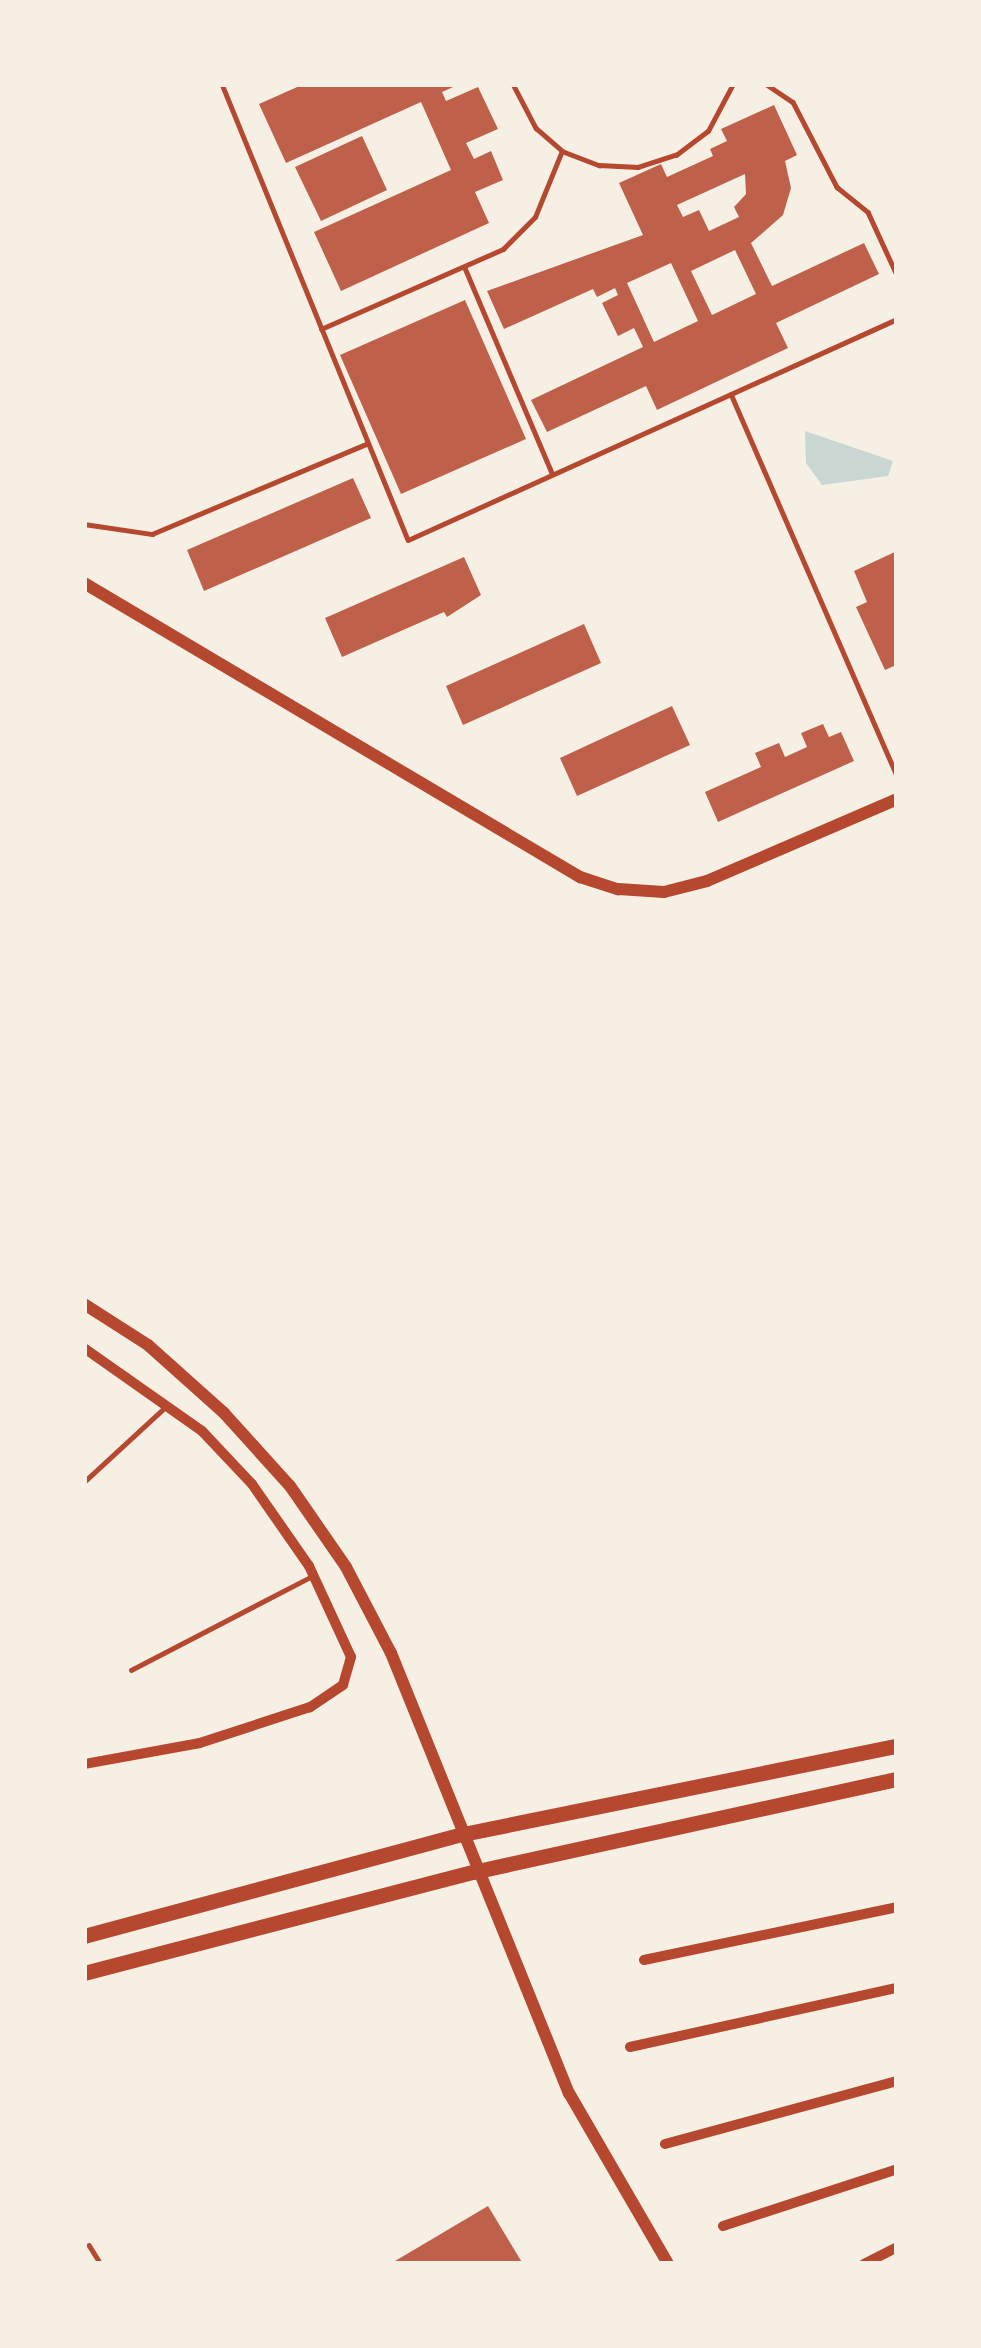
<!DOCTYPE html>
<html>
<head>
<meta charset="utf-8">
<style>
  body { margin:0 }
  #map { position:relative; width:981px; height:2348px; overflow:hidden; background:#f6efe4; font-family:"PT Sans Narrow",sans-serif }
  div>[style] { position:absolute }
  .water>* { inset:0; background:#c9d6d2 }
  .building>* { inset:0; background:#bf614a }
  .service>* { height:4.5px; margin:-2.25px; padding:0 2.25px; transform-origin:2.25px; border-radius:2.25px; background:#b5482f }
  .minor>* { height:10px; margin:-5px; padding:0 5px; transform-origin:5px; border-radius:5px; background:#b5482f }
  .tertiary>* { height:12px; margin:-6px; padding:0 6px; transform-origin:6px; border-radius:6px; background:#b5482f }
  .secondary>* { height:15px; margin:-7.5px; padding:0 7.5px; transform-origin:7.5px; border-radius:7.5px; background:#b5482f }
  span { translate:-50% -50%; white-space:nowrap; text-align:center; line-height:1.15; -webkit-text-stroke:10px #f6efe4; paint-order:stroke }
  .frame { position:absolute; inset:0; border:87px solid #f6efe4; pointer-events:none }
</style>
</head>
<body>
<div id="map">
  <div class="water">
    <div style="clip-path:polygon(805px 431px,893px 461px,888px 476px,822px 485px,806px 463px)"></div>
  </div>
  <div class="building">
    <div style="clip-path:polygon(304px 84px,460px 84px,442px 92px,446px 101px,478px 87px,498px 129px,466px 143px,474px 159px,491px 151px,503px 180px,475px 192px,489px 223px,341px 291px,314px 232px,451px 170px,421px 102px,286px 163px,259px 104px)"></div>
    <div style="clip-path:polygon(evenodd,774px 105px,797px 155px,785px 161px,791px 188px,783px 215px,751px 243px,772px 286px,864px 243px,879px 274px,776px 323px,788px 348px,657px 410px,646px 386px,547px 432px,531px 400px,643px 347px,634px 328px,618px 336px,602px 303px,618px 295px,615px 288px,597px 297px,593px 289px,504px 329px,487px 291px,643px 235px,619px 183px,661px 164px,667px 177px,713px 156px,710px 149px,727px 141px,721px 129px,774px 105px,745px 174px,746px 194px,734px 207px,739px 217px,709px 231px,699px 210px,683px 217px,677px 205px,745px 174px,774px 105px,735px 250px,756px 294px,712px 315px,691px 271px,735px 250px,774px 105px,671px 263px,698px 321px,654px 342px,627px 283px,671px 263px)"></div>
    <div style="clip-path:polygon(362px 136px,387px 190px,321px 221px,295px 167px)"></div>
    <div style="clip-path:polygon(465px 300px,526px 439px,401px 494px,340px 355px)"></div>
    <div style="clip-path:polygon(353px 478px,371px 518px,204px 591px,187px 550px)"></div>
    <div style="clip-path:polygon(897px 551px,897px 673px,894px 666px,885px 670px,856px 607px,867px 602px,854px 571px)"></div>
    <div style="clip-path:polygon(464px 557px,481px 595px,447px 617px,444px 612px,342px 657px,325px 618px)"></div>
    <div style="clip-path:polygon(584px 624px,601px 663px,463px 725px,446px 686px)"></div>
    <div style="clip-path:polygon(672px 706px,690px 745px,577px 796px,560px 758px)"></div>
    <div style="clip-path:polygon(823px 724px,829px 737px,841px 732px,854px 761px,718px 822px,705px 792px,761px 767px,755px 753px,779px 743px,785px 757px,807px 747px,801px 733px)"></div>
    <div style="clip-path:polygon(488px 2206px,523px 2264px,390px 2264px)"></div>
  </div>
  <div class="service">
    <div style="left:222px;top:84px;width:492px;rotate:67.8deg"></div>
    <div style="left:408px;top:540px;width:537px;rotate:-24.32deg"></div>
    <div style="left:513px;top:84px;width:50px;rotate:62.4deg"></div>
    <div style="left:536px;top:128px;width:35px;rotate:41deg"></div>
    <div style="left:562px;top:151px;width:40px;rotate:21deg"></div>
    <div style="left:599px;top:165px;width:39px;rotate:3deg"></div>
    <div style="left:638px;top:167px;width:40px;rotate:-18deg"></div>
    <div style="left:676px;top:155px;width:40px;rotate:-37deg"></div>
    <div style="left:708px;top:131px;width:53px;rotate:-62deg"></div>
    <div style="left:766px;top:84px;width:32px;rotate:34deg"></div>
    <div style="left:793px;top:102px;width:96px;rotate:62.6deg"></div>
    <div style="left:837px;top:187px;width:40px;rotate:39deg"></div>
    <div style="left:868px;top:212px;width:69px;rotate:65.3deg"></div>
    <div style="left:465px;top:268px;width:223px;rotate:67deg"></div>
    <div style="left:321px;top:329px;width:199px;rotate:-23.7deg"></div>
    <div style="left:503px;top:249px;width:45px;rotate:-45deg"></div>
    <div style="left:535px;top:217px;width:71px;rotate:-67.8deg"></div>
    <div style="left:731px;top:394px;width:416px;rotate:66.5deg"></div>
    <div style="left:84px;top:524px;width:69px;rotate:8.4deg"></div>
    <div style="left:152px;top:534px;width:234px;rotate:-22.8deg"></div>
    <div style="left:84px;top:1482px;width:108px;rotate:-42.7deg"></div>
    <div style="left:131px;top:1670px;width:204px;rotate:-27.4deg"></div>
    <div style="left:89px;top:2245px;width:22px;rotate:58deg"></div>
  </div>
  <div class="minor">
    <div style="left:84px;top:1348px;width:144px;rotate:35.1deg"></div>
    <div style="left:202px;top:1431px;width:73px;rotate:46.7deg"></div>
    <div style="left:252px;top:1484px;width:100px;rotate:55.2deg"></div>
    <div style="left:309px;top:1566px;width:100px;rotate:65.2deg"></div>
    <div style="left:351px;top:1657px;width:29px;rotate:106deg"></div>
    <div style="left:343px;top:1685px;width:40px;rotate:146deg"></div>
    <div style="left:310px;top:1707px;width:116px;rotate:161.9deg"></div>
    <div style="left:200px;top:1743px;width:118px;rotate:169.7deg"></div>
    <div style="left:644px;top:1960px;width:258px;rotate:-11.8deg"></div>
    <div style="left:630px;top:2047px;width:273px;rotate:-12.5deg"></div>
    <div style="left:665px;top:2144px;width:240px;rotate:-15.2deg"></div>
    <div style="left:723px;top:2226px;width:183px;rotate:-18.1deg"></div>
    <div style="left:864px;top:2264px;width:37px;rotate:-27deg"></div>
  </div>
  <div class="tertiary">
    <div style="left:84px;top:583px;width:577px;rotate:30.66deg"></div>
    <div style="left:580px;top:877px;width:40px;rotate:18deg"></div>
    <div style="left:618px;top:889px;width:46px;rotate:3.7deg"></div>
    <div style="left:664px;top:892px;width:44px;rotate:-14.3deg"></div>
    <div style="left:707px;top:881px;width:207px;rotate:-23.3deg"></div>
    <div style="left:84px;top:1304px;width:76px;rotate:32.6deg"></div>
    <div style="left:148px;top:1345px;width:102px;rotate:41.8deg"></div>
    <div style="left:224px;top:1413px;width:98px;rotate:47.9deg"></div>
    <div style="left:290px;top:1486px;width:98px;rotate:55.3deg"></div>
    <div style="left:346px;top:1567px;width:97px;rotate:62.4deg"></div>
    <div style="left:391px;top:1653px;width:475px;rotate:68deg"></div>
    <div style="left:569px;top:2093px;width:198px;rotate:59.9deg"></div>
  </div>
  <div class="secondary">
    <div style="left:84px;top:1936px;width:392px;rotate:-15.1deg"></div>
    <div style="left:463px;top:1834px;width:443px;rotate:-11.5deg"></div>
    <div style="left:84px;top:1973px;width:402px;rotate:-14.6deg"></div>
    <div style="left:473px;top:1872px;width:434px;rotate:-12.4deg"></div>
  </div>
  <div class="frame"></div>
</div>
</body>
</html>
